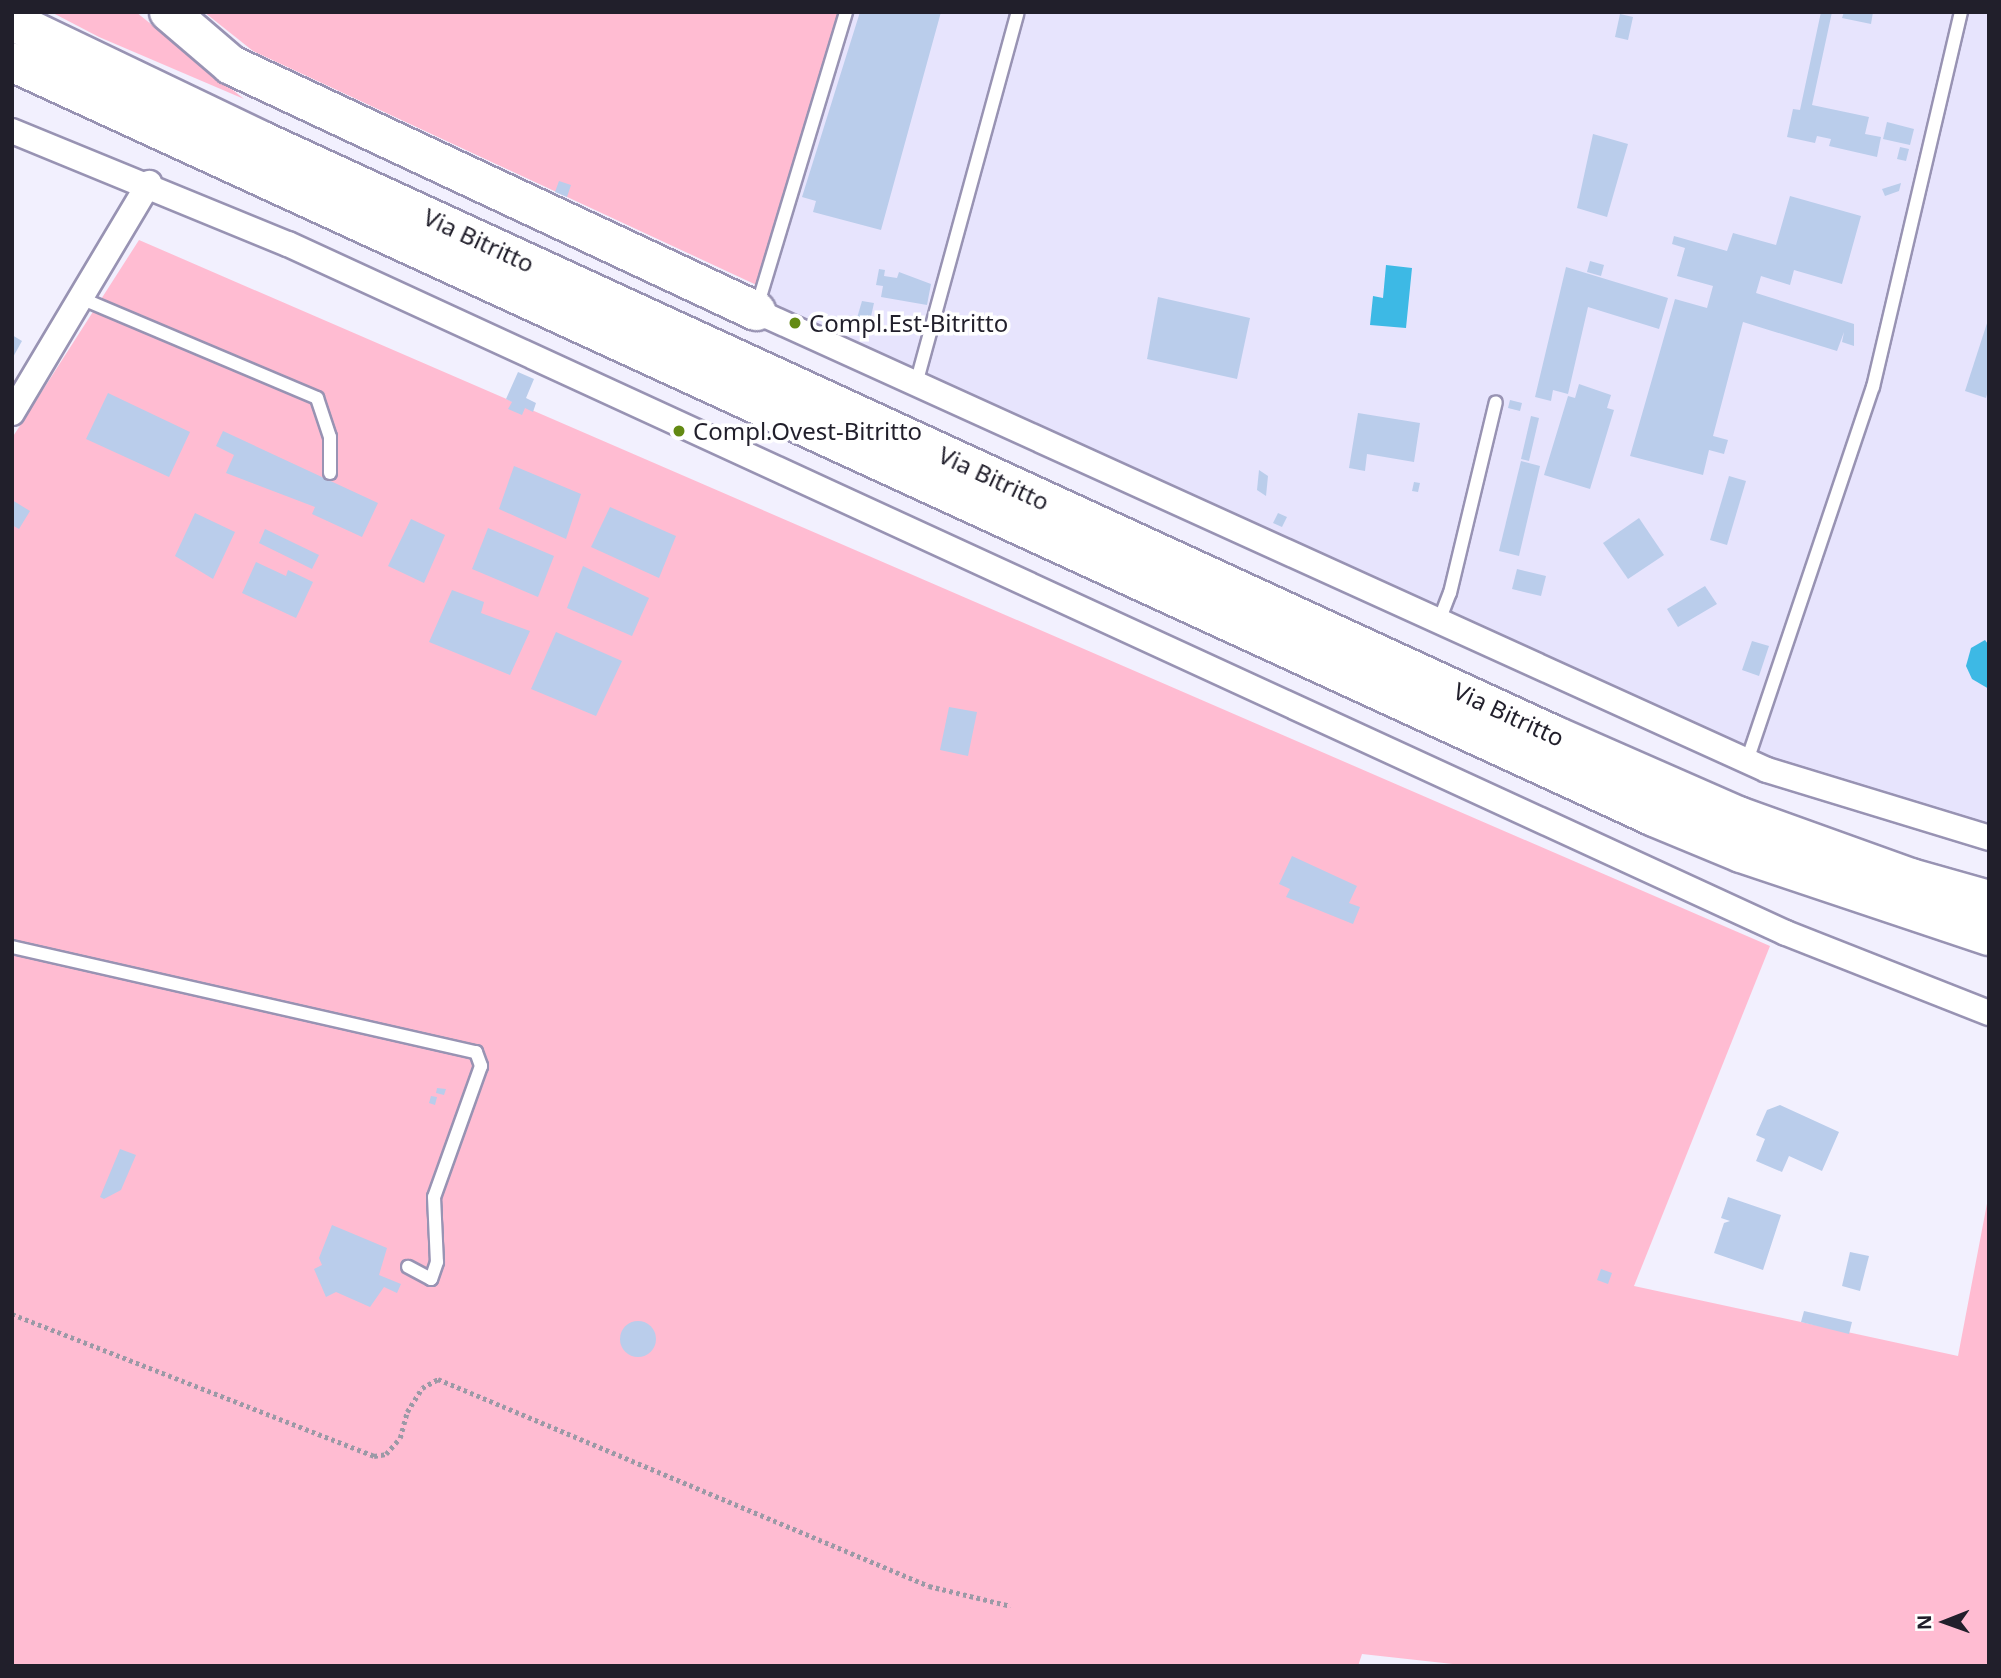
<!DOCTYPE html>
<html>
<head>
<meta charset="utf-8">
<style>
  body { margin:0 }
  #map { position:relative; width:2001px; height:1678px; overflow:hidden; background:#f2f0fe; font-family:"Noto Sans",sans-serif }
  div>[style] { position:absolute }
  .built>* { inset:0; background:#e7e4fd }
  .green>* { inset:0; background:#ffbcd2 }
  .water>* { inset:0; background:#3db9e5 }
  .building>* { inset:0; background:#bacdeb }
  .round { border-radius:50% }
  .path>* { height:4.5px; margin-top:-2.25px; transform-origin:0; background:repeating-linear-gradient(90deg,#9b99a6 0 3.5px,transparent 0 7px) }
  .roads { filter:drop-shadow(2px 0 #9893b3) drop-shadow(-2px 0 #9893b3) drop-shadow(0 2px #9893b3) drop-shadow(0 -2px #9893b3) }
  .lane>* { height:12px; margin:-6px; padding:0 6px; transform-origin:6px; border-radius:6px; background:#fff }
  .street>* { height:24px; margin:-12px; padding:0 12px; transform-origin:12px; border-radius:12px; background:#fff }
  .highway>* { height:38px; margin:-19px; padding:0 19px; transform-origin:19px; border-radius:19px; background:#fff }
  .dots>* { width:19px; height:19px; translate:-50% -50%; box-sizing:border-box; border:4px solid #fff; border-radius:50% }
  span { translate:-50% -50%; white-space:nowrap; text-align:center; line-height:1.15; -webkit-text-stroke:7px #fff; paint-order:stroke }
  .street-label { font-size:24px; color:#211f2b }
  .poi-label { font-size:24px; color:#211f2b }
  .left { translate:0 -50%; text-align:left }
  .frame { position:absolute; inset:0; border:14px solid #211f2b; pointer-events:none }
  .north { position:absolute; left:1910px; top:1587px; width:70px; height:70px; -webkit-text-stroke:5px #fff; paint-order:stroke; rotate:269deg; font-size:19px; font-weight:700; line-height:28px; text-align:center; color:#211f2b }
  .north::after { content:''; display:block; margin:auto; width:24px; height:32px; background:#211f2b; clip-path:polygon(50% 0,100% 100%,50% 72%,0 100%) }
</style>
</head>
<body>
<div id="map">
  <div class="built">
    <div style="clip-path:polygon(846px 12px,1989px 12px,1989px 830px,1747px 761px,756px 311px)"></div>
  </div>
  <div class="green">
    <div style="clip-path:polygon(51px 12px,136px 12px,244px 99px,99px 37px)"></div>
    <div style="clip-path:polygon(204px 12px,846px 12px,763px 288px,253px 51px)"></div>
    <div style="clip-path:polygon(139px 240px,1770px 946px,1634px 1286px,1958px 1356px,1989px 1193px,1989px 1666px,1471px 1666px,1362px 1654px,1358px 1666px,12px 1666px,12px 438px)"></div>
  </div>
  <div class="water">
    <div style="clip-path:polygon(1386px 265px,1412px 268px,1406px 328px,1370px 325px,1373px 296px,1383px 298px)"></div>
    <div style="clip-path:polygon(1985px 640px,1988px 644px,1989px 689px,1972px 679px,1966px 666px,1971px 648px)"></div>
  </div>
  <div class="building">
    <div style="clip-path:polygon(860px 12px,941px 12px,881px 230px,813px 212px,816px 201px,802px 197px)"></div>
    <div style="clip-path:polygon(1821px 12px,1832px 12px,1812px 105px,1869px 117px,1865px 134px,1881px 137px,1877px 157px,1829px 146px,1831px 139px,1817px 136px,1815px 143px,1787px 137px,1793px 109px,1800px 110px)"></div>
    <div style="clip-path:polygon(1844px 12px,1873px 12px,1871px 24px,1842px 18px)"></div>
    <div style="clip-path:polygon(1620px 14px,1633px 17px,1628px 40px,1615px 37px)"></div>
    <div style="clip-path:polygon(1887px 122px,1914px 129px,1910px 145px,1883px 139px)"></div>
    <div style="clip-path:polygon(1593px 134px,1628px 144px,1607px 217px,1577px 208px)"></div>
    <div style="clip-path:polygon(1900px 147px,1909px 149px,1906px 161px,1897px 159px)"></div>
    <div style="clip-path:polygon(559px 181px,571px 185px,567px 197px,555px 192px)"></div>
    <div style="clip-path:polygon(1901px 183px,1899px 191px,1885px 196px,1882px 189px)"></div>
    <div style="clip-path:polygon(1790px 196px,1861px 216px,1842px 284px,1794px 270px,1790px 285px,1761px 276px,1756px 293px,1854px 324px,1854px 346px,1842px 342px,1844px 332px,1837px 351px,1743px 322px,1713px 436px,1728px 440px,1724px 454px,1709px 450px,1703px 475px,1630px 456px,1675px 299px,1707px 308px,1713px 286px,1677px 276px,1685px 248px,1672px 244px,1674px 236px,1727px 251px,1733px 233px,1776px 245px)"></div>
    <div style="clip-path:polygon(1590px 261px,1604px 265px,1601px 276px,1587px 272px)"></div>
    <div style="clip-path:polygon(1566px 267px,1668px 298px,1659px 329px,1588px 307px,1568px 394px,1553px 390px,1551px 401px,1535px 397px)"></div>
    <div style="clip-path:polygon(879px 269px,885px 270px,884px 276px,897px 278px,899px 272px,931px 284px,927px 305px,881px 297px,883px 286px,876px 285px)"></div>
    <div style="clip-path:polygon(1158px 297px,1250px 318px,1237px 379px,1147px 359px)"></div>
    <div style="clip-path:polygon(862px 301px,874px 303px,870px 321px,857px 318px)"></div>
    <div style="clip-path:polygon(1989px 317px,1989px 387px,1986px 398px,1965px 391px)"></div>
    <div style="clip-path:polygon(12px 335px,22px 341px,12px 359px)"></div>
    <div style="clip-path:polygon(518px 372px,534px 379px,526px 398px,536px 403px,533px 412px,525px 408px,522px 415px,508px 409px,512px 402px,506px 399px)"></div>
    <div style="clip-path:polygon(1579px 384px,1611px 395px,1607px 408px,1614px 410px,1590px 489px,1544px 475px,1568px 396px,1575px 398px)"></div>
    <div style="clip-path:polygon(108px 393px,190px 432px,169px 477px,86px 439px)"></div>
    <div style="clip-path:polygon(1510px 400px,1522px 403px,1520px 411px,1508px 408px)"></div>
    <div style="clip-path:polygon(1358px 413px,1420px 423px,1414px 462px,1367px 454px,1365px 471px,1349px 468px)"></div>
    <div style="clip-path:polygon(1531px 416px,1539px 418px,1529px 461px,1521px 459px)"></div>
    <div style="clip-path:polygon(223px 431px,378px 503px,362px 537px,312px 514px,315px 507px,226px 473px,234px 455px,216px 446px)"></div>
    <div style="clip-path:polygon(1521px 461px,1540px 466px,1519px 556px,1499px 551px)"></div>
    <div style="clip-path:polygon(514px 466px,581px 494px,566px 539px,499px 509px)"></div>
    <div style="clip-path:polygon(1259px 470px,1268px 476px,1266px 496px,1257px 490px)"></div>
    <div style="clip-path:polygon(1729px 476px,1746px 481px,1727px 545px,1710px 540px)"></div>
    <div style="clip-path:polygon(1414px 482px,1420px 483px,1418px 492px,1412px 491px)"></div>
    <div style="clip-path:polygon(12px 500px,30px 511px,19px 529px,12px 525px)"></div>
    <div style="clip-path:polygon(610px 507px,676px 536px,659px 578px,591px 547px)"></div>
    <div style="clip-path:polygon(195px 513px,235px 532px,213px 579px,175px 556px)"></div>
    <div style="clip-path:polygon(1278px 513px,1287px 517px,1282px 527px,1273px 523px)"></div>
    <div style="clip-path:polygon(1639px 518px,1664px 555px,1628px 579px,1603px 543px)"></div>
    <div style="clip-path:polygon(411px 519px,445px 535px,424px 583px,388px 566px)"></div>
    <div style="clip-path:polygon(488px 528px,554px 556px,538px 597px,472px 569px)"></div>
    <div style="clip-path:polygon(265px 529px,319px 555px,312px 569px,259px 543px)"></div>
    <div style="clip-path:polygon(256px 562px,286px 576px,288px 570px,313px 582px,296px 618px,242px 593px)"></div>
    <div style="clip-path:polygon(583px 566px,649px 598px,632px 636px,567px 608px)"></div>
    <div style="clip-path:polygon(1517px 569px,1546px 576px,1541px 596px,1512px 589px)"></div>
    <div style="clip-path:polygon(1705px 586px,1717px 604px,1678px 627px,1667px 609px)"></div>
    <div style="clip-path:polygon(452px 590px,484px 602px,481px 613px,530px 631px,510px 675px,429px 642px)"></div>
    <div style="clip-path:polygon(556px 632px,622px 661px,596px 716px,531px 689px)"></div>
    <div style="clip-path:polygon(1752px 641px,1769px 646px,1759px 676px,1742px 670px)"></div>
    <div style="clip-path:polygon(949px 707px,977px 712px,968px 756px,940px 750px)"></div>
    <div style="clip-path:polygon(1292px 856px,1357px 886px,1349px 903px,1360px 907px,1353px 924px,1286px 897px,1290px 889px,1279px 884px)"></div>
    <div style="clip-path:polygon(437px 1088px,446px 1089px,444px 1095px,436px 1093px)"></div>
    <div style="clip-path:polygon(431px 1096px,437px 1097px,435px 1105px,429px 1103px)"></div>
    <div style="clip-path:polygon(1780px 1105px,1839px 1132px,1822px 1171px,1789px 1156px,1782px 1172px,1756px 1161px,1765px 1139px,1756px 1135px,1767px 1110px)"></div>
    <div style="clip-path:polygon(120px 1149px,136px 1155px,121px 1190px,104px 1199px,100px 1197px)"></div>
    <div style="clip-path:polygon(1728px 1197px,1781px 1215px,1763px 1270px,1714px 1253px,1724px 1223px,1730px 1221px,1721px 1218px)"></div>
    <div style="clip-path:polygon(332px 1225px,387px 1248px,379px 1275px,401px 1284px,397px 1293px,384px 1287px,370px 1307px,336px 1292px,326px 1297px,314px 1269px,322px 1265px,319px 1258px)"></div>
    <div style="clip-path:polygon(1850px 1252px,1869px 1256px,1860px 1291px,1842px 1286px)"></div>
    <div style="clip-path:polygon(1601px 1269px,1612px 1273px,1608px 1284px,1597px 1280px)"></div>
    <div style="clip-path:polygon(1804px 1311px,1852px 1322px,1849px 1334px,1801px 1322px)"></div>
    <div class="round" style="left:620px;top:1321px;width:36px;height:36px"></div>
  </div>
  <div class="path">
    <div style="left:12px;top:1314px;width:389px;rotate:21.4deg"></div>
    <div style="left:374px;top:1456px;width:12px;rotate:-9deg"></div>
    <div style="left:386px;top:1454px;width:21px;rotate:-49deg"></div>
    <div style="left:400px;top:1438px;width:27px;rotate:-75deg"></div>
    <div style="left:407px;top:1412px;width:28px;rotate:-58deg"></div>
    <div style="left:422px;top:1388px;width:18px;rotate:-29deg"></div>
    <div style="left:438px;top:1379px;width:533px;rotate:22.86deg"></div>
    <div style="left:929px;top:1586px;width:84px;rotate:13.7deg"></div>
  </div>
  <div class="roads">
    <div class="lane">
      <div style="left:83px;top:299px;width:254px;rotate:22.9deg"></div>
      <div style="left:317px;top:398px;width:41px;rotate:71.6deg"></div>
      <div style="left:330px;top:437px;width:36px;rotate:90deg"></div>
      <div style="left:757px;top:307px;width:308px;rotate:-73.2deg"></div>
      <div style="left:916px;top:384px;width:384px;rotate:-74.7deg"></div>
      <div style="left:1439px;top:621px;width:30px;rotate:-69deg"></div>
      <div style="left:1450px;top:593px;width:196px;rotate:-76.5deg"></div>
      <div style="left:1747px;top:761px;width:395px;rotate:-71.4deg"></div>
      <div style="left:1873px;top:387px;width:385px;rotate:-76.8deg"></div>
      <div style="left:12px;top:947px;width:476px;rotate:12.8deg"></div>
      <div style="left:476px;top:1052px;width:15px;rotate:70deg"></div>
      <div style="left:481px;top:1066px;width:139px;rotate:109.7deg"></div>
      <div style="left:434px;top:1197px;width:65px;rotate:87.4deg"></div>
      <div style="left:437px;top:1262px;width:18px;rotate:109deg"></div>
      <div style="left:431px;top:1279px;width:26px;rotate:-152deg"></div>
    </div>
    <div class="street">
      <div style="left:12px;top:131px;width:298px;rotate:22.3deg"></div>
      <div style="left:288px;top:244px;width:1649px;rotate:24.7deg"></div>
      <div style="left:1786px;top:933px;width:218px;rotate:21.5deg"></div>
      <div style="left:756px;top:311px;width:1110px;rotate:24.42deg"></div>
      <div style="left:1767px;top:770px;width:232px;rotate:17deg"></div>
      <div style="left:12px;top:413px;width:268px;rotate:-59.2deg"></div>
    </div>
    <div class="highway">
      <div style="left:169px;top:12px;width:82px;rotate:40.5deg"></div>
      <div style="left:231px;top:65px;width:580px;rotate:25.11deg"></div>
      <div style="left:12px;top:21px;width:275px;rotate:25.6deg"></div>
      <div style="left:260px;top:140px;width:1426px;rotate:24.7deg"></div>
      <div style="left:1556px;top:736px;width:199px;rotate:23.7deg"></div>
      <div style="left:1738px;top:816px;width:184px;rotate:19.7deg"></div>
      <div style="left:1911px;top:878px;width:81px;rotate:15.8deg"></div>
      <div style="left:12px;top:62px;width:1807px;rotate:24.69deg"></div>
      <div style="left:1654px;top:817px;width:94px;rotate:22.5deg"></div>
      <div style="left:1741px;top:853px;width:262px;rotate:18.5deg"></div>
    </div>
  </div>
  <div class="dots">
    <div style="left:795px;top:323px;background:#638a13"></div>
    <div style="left:679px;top:431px;background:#638a13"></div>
  </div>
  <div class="street-label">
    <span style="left:479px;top:240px;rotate:25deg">Via Bitritto</span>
    <span style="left:994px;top:478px;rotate:25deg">Via Bitritto</span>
    <span style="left:1509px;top:714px;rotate:25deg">Via Bitritto</span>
  </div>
  <div class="poi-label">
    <span class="left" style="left:809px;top:323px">Compl.Est-Bitritto</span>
    <span class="left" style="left:693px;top:431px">Compl.Ovest-Bitritto</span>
  </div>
  <div class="frame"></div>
  <div class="north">N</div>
</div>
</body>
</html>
